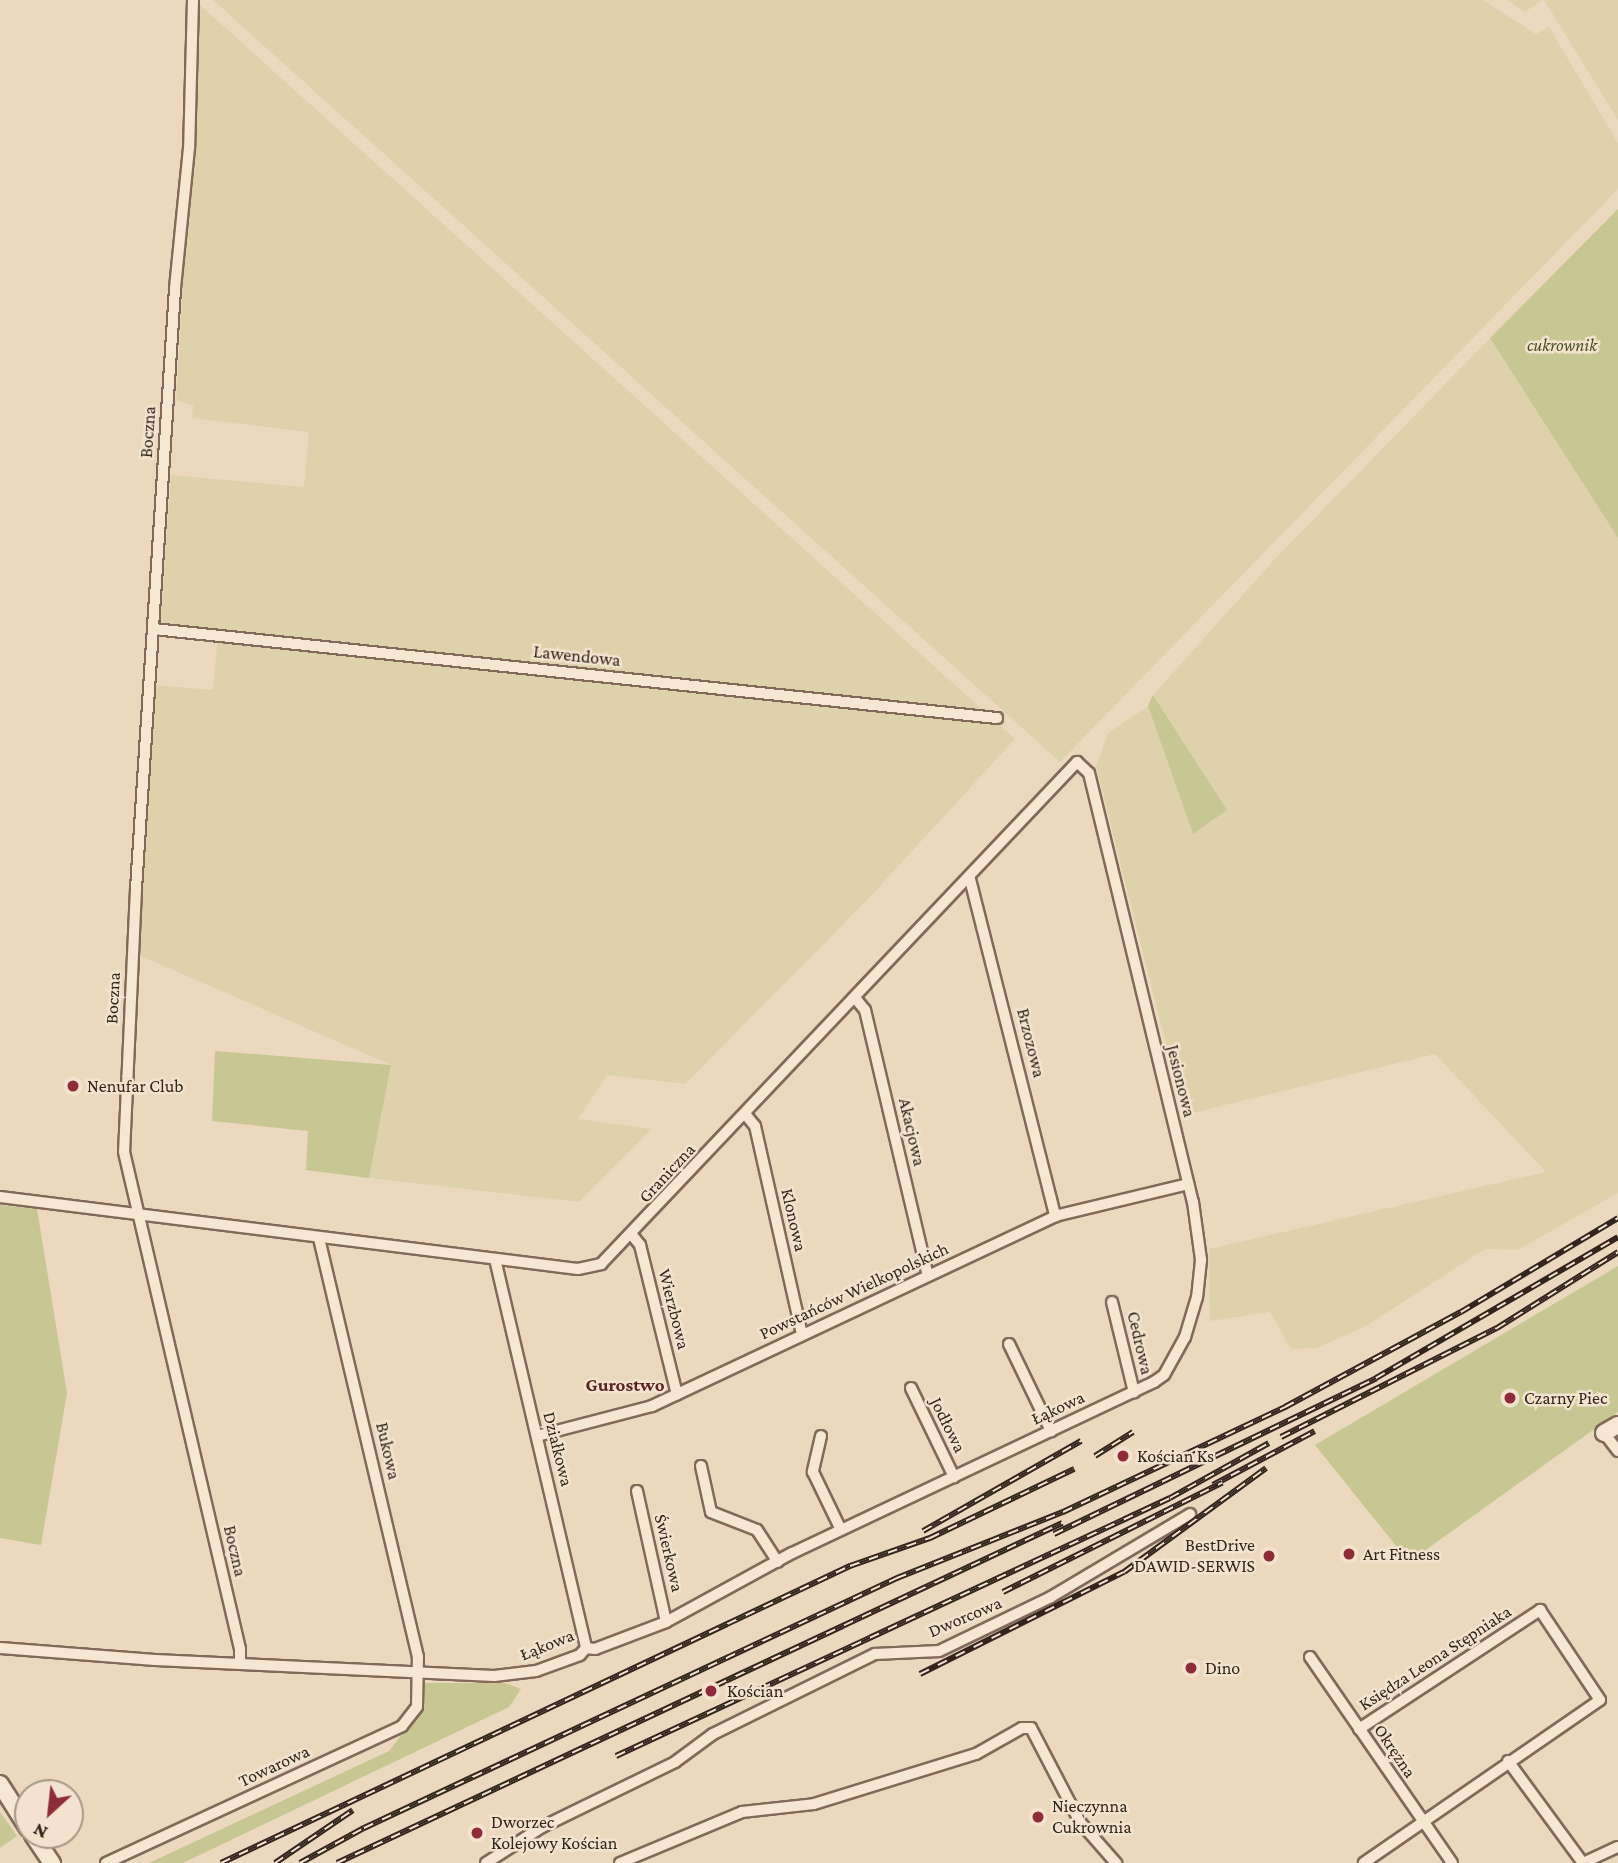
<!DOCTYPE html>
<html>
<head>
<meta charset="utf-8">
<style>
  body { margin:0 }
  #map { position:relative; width:1618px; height:1863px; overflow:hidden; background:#ebd8bf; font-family:"Crimson Pro",serif }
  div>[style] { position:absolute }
  .farmland>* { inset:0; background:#e0d1ad }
  .green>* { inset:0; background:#c8c794 }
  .roads { filter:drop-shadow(2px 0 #826959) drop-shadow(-2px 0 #826959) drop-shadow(0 2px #826959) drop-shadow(0 -2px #826959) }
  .street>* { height:10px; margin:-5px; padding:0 5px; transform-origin:5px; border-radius:5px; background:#f6e6d2 }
  .secondary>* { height:16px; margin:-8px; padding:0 8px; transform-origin:8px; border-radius:8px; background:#f6e6d2 }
  .rail>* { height:6px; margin-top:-3px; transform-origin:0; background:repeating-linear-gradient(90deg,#f3e3ce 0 10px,#33241c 0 20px); box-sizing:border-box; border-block:2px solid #33241c }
  .dots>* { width:19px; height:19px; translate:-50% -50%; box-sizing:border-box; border:4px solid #f3e3ce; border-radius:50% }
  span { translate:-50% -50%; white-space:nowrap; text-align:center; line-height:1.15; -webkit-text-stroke:5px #f3e3ce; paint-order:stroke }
  .park-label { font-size:18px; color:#494e24; font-style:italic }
  .street-label { font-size:18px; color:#33241c }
  .poi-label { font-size:18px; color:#33241c }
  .left { translate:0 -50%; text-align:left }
  .right { translate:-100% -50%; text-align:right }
  .neighbourhood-label { font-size:19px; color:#5d231e; font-weight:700 }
  .north { position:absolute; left:14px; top:1779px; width:70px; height:70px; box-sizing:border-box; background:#f3e3ce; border:2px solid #a69787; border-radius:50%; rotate:207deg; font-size:19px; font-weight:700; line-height:28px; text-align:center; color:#33241c }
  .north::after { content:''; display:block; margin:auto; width:24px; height:32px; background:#8e2c3a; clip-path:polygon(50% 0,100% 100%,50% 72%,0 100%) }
</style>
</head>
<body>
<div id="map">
  <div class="farmland">
    <div style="clip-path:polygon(213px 0,1483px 0,1536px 34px,1549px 27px,1618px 143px,1618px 189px,1060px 762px)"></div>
    <div style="clip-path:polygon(1507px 0,1542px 0,1525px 12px)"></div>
    <div style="clip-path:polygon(1544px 0,1618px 0,1618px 120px)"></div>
    <div style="clip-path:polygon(200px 5px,1015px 739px,867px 900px,685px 1084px,607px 1075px,578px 1119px,652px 1129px,579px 1202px,369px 1178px,391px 1065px,139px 955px,155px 685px,213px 690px,218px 634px,160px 629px,171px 475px,304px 487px,309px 432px,192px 418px,193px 405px,176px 401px)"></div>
    <div style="clip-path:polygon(1490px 338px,1618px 538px,1618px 1193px,1518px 1250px,1485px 1249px,1366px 1326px,1317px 1348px,1291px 1349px,1270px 1312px,1210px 1321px,1209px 1249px,1546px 1172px,1435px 1054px,1184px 1115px,1096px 766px,1108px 733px,1148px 706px,1193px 833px,1227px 810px,1153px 695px,1274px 560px)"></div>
  </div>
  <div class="green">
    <div style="clip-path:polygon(1618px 209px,1618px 538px,1490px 338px)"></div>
    <div style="clip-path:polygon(1153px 695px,1227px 810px,1193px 834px,1148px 706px)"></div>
    <div style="clip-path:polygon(215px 1051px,391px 1065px,369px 1178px,306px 1170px,308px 1131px,212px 1121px)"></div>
    <div style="clip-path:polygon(0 1205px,37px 1209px,67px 1393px,41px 1545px,0 1538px)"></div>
    <div style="clip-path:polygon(1618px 1266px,1618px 1412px,1409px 1562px,1315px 1445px)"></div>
    <div style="clip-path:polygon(425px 1683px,505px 1683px,521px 1689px,509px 1707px,183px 1863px,149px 1863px,389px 1751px,422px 1708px)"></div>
    <div style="clip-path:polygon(0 1812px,17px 1836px,0 1848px)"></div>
  </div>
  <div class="roads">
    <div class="street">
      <div style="left:193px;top:0;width:148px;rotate:91.5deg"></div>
      <div style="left:189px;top:148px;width:142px;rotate:95.7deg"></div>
      <div style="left:175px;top:289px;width:601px;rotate:93.72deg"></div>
      <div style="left:136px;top:889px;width:263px;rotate:92.6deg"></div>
      <div style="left:124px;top:1152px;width:510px;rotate:76.86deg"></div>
      <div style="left:240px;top:1649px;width:15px;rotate:90deg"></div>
      <div style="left:154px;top:629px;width:848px;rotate:6.03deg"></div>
      <div style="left:970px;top:879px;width:348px;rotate:75.8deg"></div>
      <div style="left:856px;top:999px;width:14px;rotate:51deg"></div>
      <div style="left:865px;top:1010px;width:273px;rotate:76.7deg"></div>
      <div style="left:746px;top:1115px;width:14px;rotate:51deg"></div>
      <div style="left:755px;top:1126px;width:214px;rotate:77.3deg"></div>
      <div style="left:0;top:1197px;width:582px;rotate:7.1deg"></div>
      <div style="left:578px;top:1269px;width:24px;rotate:-12deg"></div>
      <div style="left:601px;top:1264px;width:692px;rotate:-46.52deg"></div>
      <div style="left:1077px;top:762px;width:16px;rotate:43deg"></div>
      <div style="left:1089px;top:773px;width:441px;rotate:76.4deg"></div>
      <div style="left:1193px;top:1202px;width:59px;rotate:82.1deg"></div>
      <div style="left:1201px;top:1260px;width:37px;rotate:96deg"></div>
      <div style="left:1197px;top:1297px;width:42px;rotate:106.7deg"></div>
      <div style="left:1185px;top:1337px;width:43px;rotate:118.9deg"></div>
      <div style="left:1164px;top:1375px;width:12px;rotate:145deg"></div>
      <div style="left:1154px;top:1382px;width:400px;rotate:154.7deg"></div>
      <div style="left:792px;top:1553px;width:144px;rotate:151.3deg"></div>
      <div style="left:666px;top:1622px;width:76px;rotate:159.2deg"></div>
      <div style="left:595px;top:1649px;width:9px;rotate:-174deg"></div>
      <div style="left:586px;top:1648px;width:9px;rotate:131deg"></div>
      <div style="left:580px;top:1655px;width:47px;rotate:160deg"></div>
      <div style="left:536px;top:1671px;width:42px;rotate:173.2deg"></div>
      <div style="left:494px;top:1676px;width:339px;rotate:-177.3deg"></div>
      <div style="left:155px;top:1660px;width:155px;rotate:-175.6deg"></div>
      <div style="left:632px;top:1235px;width:13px;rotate:51deg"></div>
      <div style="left:640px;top:1245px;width:154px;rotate:76.1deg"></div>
      <div style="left:495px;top:1259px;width:400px;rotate:76.8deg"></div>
      <div style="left:1112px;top:1302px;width:93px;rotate:76.3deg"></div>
      <div style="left:1009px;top:1344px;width:97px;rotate:64.2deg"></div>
      <div style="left:911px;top:1388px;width:99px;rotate:64.2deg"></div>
      <div style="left:1604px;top:1433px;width:23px;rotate:52deg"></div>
      <div style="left:537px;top:1436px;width:119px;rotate:-14.6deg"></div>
      <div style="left:652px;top:1406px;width:446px;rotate:-25.2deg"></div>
      <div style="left:1055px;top:1216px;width:137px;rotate:-13.5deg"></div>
      <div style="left:821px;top:1436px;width:37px;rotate:103deg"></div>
      <div style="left:813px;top:1472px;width:64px;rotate:64.2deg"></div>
      <div style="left:701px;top:1466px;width:47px;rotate:77.7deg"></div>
      <div style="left:711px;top:1512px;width:49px;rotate:21.4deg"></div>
      <div style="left:757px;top:1530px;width:38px;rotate:57deg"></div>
      <div style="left:637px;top:1491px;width:134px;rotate:77.5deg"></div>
      <div style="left:1310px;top:1657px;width:250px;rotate:55.4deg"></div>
      <div style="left:1359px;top:1729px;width:217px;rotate:-33.3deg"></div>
      <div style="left:1540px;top:1610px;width:108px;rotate:56.3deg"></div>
      <div style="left:1600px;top:1700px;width:287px;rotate:145.4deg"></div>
      <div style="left:1508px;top:1761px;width:127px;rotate:53.7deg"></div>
      <div style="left:1583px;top:1863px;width:38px;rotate:-25deg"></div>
      <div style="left:106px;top:1863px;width:326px;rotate:-24.8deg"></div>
      <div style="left:402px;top:1726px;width:24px;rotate:-52deg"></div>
      <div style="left:417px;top:1707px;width:50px;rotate:-88.9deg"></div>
      <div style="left:418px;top:1657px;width:431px;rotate:-103.3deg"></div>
      <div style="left:486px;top:1863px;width:67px;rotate:-32.7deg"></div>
      <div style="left:542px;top:1827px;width:148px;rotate:-26deg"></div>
      <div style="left:675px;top:1762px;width:47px;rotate:-36.4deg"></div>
      <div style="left:713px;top:1734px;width:181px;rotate:-26.3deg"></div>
      <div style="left:875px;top:1654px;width:64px;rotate:-2.7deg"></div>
      <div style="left:939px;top:1651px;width:124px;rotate:-25.7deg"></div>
      <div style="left:1051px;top:1597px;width:162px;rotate:-30.8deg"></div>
      <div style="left:620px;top:1863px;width:132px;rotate:-22.7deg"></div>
      <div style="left:742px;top:1812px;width:72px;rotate:-6.3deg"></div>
      <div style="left:814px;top:1804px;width:170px;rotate:-17.2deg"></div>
      <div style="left:976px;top:1754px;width:53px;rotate:-29.5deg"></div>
      <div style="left:1022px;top:1728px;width:9px"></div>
      <div style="left:1031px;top:1728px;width:106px;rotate:62.5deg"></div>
      <div style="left:1080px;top:1822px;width:55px;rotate:48.7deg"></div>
    </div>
    <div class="secondary">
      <div style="left:1604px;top:1433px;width:16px;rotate:-30deg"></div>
      <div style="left:0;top:1784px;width:52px;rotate:57.5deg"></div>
      <div style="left:33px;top:1835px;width:34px;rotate:56deg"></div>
    </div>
  </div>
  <div class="rail">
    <div style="left:1281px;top:1437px;width:242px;rotate:-26.8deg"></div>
    <div style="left:1497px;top:1328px;width:143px;rotate:-32.1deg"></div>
    <div style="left:1095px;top:1456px;width:45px;rotate:-32.3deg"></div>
    <div style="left:1213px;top:1485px;width:115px;rotate:-27.9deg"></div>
    <div style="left:923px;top:1531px;width:182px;rotate:-29.7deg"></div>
    <div style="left:1054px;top:1534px;width:358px;rotate:-25.8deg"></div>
    <div style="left:1376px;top:1378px;width:280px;rotate:-30.2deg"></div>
    <div style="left:1003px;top:1592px;width:245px;rotate:-26.5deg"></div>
    <div style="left:920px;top:1674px;width:228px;rotate:-26.6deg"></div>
    <div style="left:1124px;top:1572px;width:176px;rotate:-36.2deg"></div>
    <div style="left:616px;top:1756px;width:611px;rotate:-24.97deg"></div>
    <div style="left:1170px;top:1498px;width:113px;rotate:-29.1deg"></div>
    <div style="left:221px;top:1863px;width:696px;rotate:-25.28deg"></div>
    <div style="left:850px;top:1566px;width:85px;rotate:-19.3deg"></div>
    <div style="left:930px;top:1538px;width:160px;rotate:-25.6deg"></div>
    <div style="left:275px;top:1863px;width:94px;rotate:-34.2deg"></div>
    <div style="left:300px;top:1863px;width:73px;rotate:-28.7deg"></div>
    <div style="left:364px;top:1828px;width:589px;rotate:-25.13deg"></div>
    <div style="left:897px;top:1578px;width:179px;rotate:-21.7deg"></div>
    <div style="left:1063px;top:1512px;width:246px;rotate:-25.3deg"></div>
    <div style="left:1285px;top:1407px;width:200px;rotate:-28.4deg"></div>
    <div style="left:1461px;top:1312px;width:183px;rotate:-30.9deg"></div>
    <div style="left:337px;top:1863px;width:801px;rotate:-25.12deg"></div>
  </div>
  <div class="dots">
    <div style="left:73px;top:1086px;background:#8e2c3a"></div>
    <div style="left:1510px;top:1398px;background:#8e2c3a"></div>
    <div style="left:1123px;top:1456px;background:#8e2c3a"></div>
    <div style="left:1349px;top:1554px;background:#8e2c3a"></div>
    <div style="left:1269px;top:1556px;background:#8e2c3a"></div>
    <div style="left:1191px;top:1668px;background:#8e2c3a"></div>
    <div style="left:711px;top:1691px;background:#8e2c3a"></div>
    <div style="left:1038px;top:1817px;background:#8e2c3a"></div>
    <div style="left:477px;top:1833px;background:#8e2c3a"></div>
  </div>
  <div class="park-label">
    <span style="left:1562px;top:345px">cukrownik</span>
  </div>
  <div class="street-label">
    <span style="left:148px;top:432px;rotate:-86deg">Boczna</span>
    <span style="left:577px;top:656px;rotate:6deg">Lawendowa</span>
    <span style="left:113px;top:998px;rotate:-87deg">Boczna</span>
    <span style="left:1031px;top:1043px;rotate:76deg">Brzozowa</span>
    <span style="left:1181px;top:1081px;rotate:76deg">Jesionowa</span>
    <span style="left:912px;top:1132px;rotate:77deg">Akacjowa</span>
    <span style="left:667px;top:1173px;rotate:-47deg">Graniczna</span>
    <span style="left:794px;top:1220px;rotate:77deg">Klonowa</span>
    <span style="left:854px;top:1291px;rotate:-25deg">Powstańców Wielkopolskich</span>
    <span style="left:674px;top:1309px;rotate:76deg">Wierzbowa</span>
    <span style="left:1140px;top:1343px;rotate:77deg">Cedrowa</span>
    <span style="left:1058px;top:1408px;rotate:-25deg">Łąkowa</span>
    <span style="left:948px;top:1425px;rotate:64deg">Jodłowa</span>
    <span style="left:558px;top:1449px;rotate:76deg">Działkowa</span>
    <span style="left:388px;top:1451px;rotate:77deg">Bukowa</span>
    <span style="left:235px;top:1551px;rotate:77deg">Boczna</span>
    <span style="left:669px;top:1553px;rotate:77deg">Świerkowa</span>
    <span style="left:965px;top:1617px;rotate:-23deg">Dworcowa</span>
    <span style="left:547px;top:1645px;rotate:-22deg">Łąkowa</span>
    <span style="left:1435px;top:1658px;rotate:-33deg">Księdza Leona Stępniaka</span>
    <span style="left:1395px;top:1751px;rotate:56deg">Okrężna</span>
    <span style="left:274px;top:1766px;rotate:-25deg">Towarowa</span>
  </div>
  <div class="poi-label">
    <span class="left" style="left:87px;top:1086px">Nenufar Club</span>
    <span class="left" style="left:1524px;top:1398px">Czarny Piec</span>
    <span class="left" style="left:1137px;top:1456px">Kościan Ks</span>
    <span class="right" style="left:1255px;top:1556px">BestDrive<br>DAWID-SERWIS</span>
    <span class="left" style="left:1363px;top:1554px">Art Fitness</span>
    <span class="left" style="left:1205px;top:1668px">Dino</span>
    <span class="left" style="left:727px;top:1691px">Kościan</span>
    <span class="left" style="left:1052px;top:1817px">Nieczynna<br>Cukrownia</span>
    <span class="left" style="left:491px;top:1833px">Dworzec<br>Kolejowy Kościan</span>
  </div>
  <div class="neighbourhood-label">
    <span style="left:625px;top:1385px">Gurostwo</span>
  </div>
  <div class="north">N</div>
</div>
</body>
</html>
